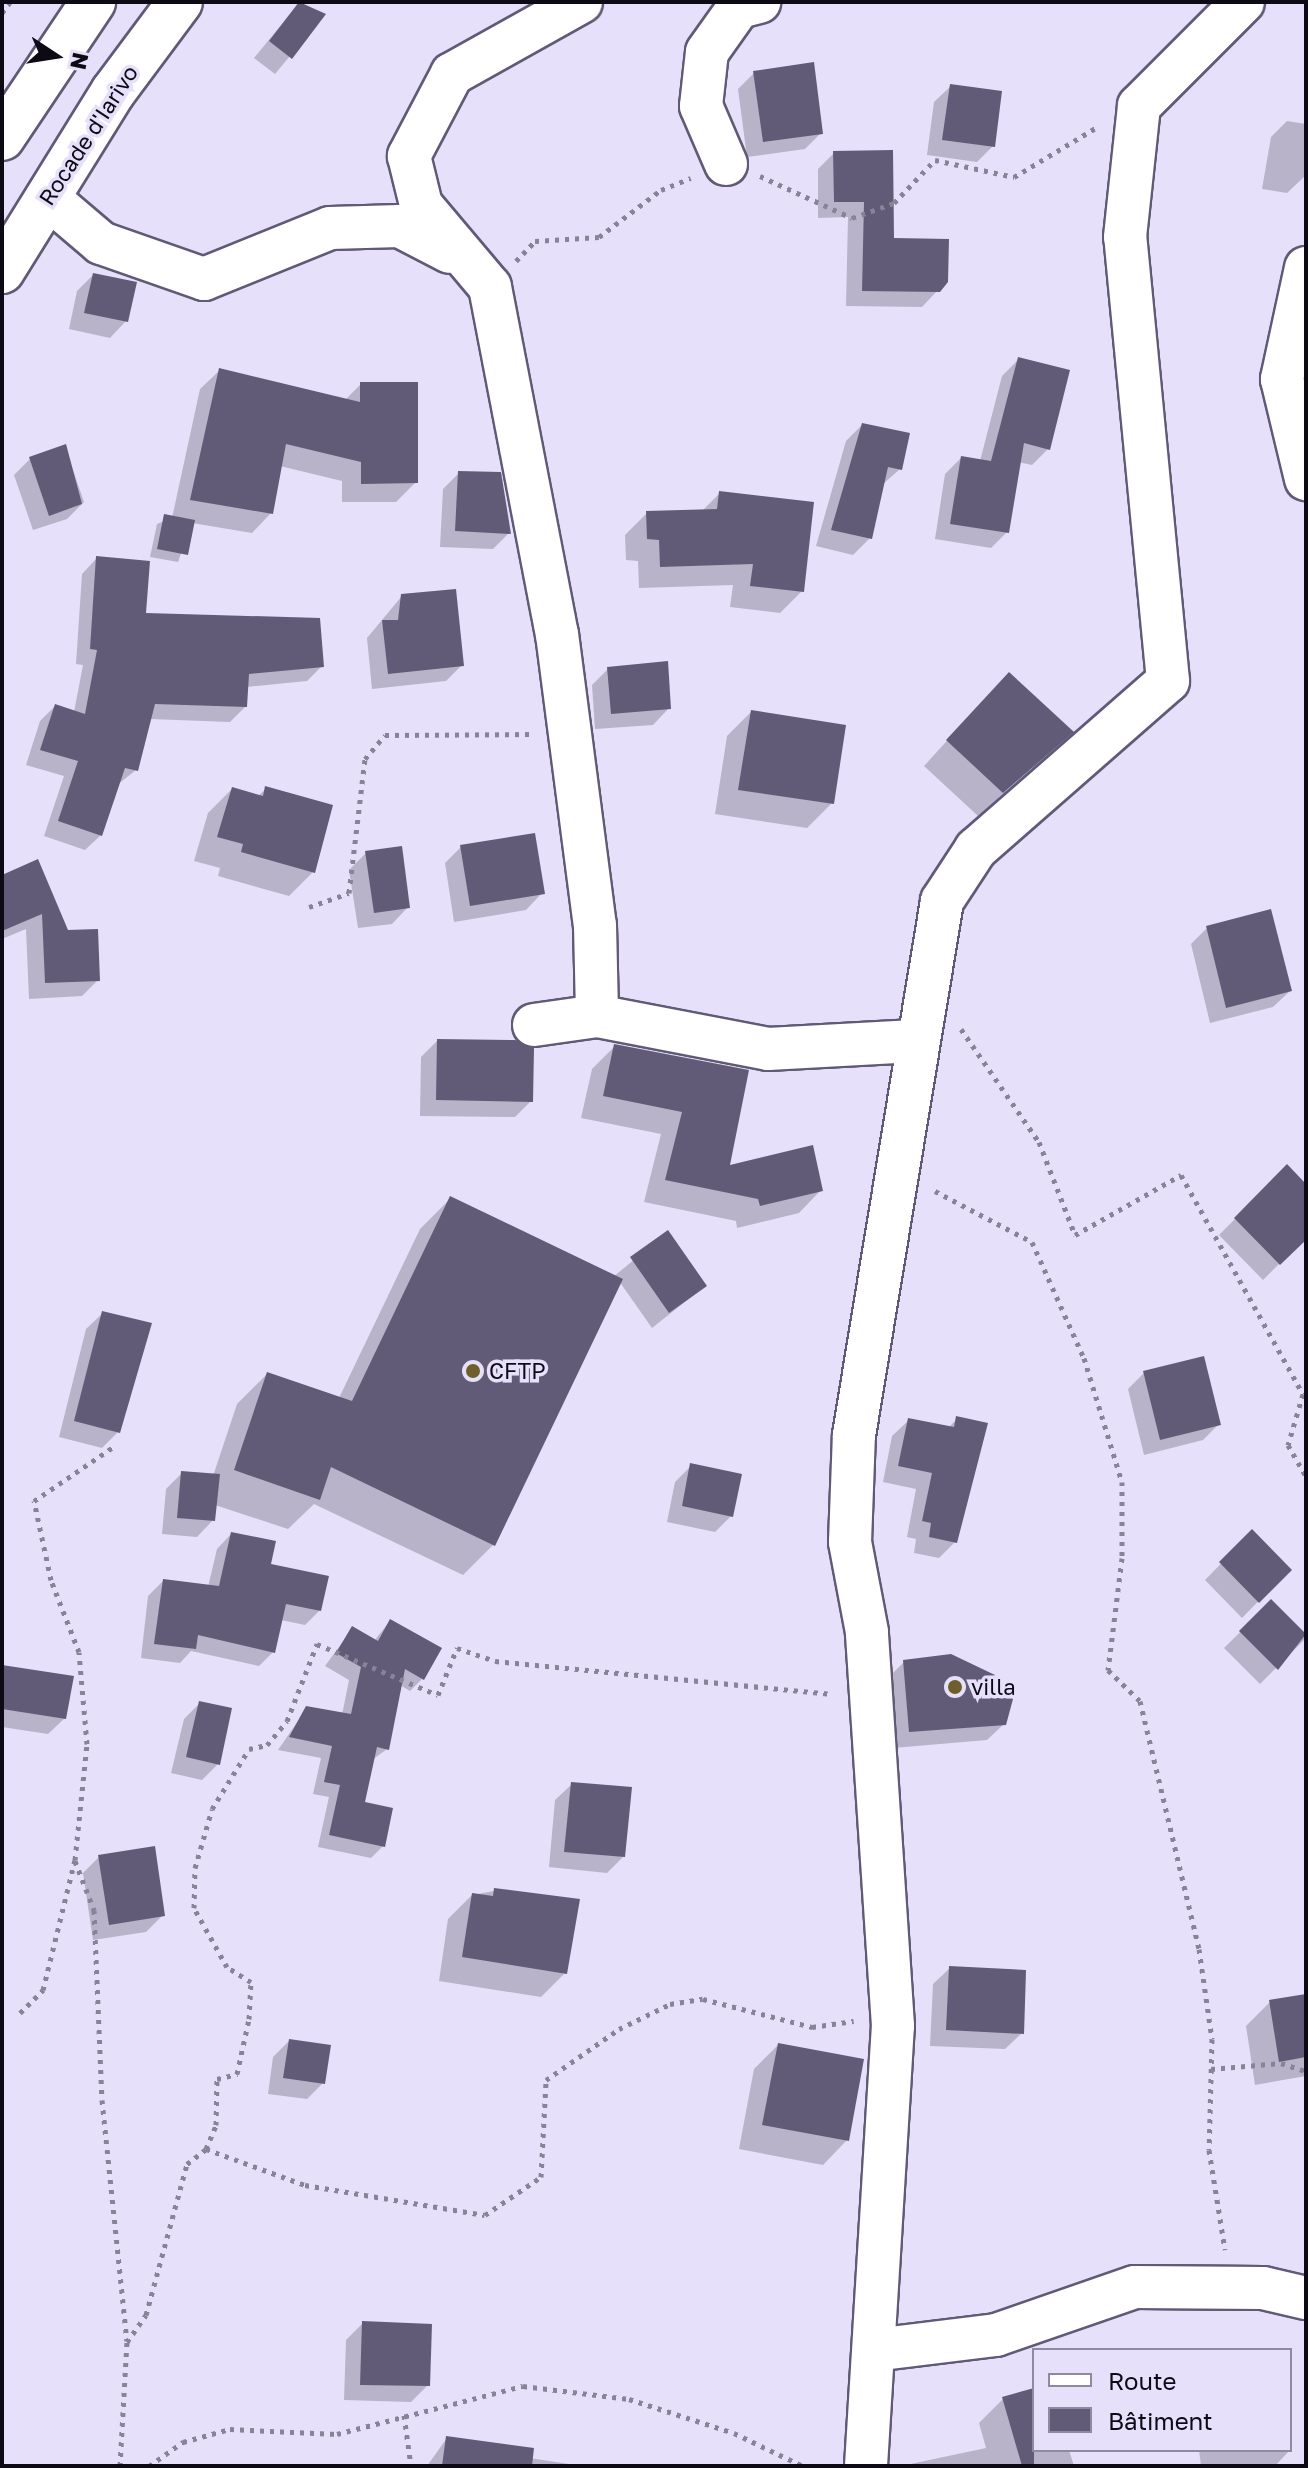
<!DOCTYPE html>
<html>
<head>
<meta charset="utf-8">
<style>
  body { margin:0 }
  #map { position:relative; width:1308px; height:2468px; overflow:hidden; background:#e6e0fb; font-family:"Golos Text",sans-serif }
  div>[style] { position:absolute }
  .shadow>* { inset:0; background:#0003 }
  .building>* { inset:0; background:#625b78 }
  .path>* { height:5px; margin-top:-2.5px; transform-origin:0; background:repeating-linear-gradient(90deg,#888397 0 4px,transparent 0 10px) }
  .roads { filter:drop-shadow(2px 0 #605a76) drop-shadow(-2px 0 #605a76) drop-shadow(0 2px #605a76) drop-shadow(0 -2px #605a76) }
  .minor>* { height:42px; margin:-21px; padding:0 21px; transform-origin:21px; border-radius:21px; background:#fff }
  .secondary>* { height:44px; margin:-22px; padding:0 22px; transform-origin:22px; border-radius:22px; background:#fff }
  .dots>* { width:22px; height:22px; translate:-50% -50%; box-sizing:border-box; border:4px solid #e6e0fb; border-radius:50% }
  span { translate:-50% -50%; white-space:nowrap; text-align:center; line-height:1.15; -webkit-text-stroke:7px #e6e0fb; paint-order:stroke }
  .street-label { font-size:22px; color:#0d0a15 }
  .poi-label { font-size:22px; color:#0d0a15 }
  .left { translate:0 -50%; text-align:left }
  .frame { position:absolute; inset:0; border:4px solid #0d0a15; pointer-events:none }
  .legend { position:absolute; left:1032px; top:2348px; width:260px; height:104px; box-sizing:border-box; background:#e6e0fb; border:2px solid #8f8a9f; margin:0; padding:10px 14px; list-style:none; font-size:24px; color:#0d0a15 }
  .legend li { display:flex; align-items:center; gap:16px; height:40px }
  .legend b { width:40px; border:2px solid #8f8a9f }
  .north { position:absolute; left:16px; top:16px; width:80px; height:80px; -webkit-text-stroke:6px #e6e0fb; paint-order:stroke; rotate:102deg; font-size:22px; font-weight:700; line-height:32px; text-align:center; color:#0d0a15 }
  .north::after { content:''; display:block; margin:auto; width:28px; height:36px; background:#0d0a15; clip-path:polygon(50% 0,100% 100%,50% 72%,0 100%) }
</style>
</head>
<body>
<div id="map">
  <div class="shadow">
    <div style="clip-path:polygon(300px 2px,324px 15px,275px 74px,254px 58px)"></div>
    <div style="clip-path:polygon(754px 73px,821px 133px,805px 149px,747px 157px,738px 89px)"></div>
    <div style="clip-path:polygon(951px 86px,993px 146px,977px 162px,927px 155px,934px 102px)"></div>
    <div style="clip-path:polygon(1287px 121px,1306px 124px,1304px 177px,1287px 193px,1262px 189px,1271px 137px)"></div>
    <div style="clip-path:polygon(834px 153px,892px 240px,938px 290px,922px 307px,846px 306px,848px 217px,818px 218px,818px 169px)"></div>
    <div style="clip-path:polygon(93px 275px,126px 321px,110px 338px,69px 329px,77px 291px)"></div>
    <div style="clip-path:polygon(1018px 360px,1048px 449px,1032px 465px,1018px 462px,1007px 532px,991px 548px,935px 539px,945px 474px,961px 458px,980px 461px,1002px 376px)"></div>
    <div style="clip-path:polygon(220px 370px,345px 400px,361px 384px,416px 482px,396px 502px,342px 502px,342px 481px,280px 466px,271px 513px,252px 533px,192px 523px,178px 562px,150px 557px,157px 524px,172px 518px,200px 389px)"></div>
    <div style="clip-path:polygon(862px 425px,900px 469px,882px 485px,870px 538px,853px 555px,816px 546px,846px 441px)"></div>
    <div style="clip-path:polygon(65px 447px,84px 502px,67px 519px,33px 530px,14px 475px,30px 459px)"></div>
    <div style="clip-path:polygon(459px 473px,509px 533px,493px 549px,440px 547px,443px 489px)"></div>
    <div style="clip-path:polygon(720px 493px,802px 591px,780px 613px,730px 607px,733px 585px,639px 588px,638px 561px,626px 560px,625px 535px,647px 513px,702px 511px)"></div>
    <div style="clip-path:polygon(97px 558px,144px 615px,322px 666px,307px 681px,246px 687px,245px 707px,230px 722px,150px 719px,136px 770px,117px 785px,101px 835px,85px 850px,44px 836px,64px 776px,26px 765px,40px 721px,55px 706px,74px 712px,83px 665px,76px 664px,82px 574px)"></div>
    <div style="clip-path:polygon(402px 596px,462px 665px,446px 681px,372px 689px,367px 638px)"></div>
    <div style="clip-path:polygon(608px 669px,669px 708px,653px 725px,595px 729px,592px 685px)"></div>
    <div style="clip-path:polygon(985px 699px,1071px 732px,978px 816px,924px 766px)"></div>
    <div style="clip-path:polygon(751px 712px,832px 803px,807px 828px,715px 814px,727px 736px)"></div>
    <div style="clip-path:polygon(232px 789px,258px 796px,266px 789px,313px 872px,289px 896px,218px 876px,220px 868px,194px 861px,208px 813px)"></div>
    <div style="clip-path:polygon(461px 847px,542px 893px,526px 910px,454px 922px,445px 863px)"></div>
    <div style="clip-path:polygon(366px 853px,408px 907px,392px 924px,358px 928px,349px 870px)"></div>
    <div style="clip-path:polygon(2px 877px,67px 932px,98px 980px,82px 996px,29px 999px,26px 929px,2px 939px)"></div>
    <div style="clip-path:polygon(1207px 928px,1290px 991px,1273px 1007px,1210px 1023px,1191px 944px)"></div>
    <div style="clip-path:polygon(437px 1041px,531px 1101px,515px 1117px,420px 1116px,421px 1057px)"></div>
    <div style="clip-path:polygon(615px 1046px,747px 1071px,727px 1167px,821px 1190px,799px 1213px,737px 1228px,736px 1221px,644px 1202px,661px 1134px,581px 1118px,592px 1069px)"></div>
    <div style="clip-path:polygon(1287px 1167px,1306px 1187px,1306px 1237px,1263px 1280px,1219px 1235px)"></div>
    <div style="clip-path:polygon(451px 1198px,613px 1277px,667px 1233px,705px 1286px,652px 1328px,619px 1281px,493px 1545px,463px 1575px,314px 1504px,288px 1529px,215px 1505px,213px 1520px,197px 1537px,162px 1534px,166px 1489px,182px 1473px,213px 1476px,237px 1404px,267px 1374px,339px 1398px,420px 1229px)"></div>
    <div style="clip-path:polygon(103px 1313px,118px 1432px,102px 1448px,59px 1437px,86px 1329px)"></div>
    <div style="clip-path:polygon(1144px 1373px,1219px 1424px,1203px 1440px,1144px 1455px,1128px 1389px)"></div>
    <div style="clip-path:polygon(957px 1419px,955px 1542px,939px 1558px,914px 1553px,916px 1539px,907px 1537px,916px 1489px,883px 1482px,892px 1436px,909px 1420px,948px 1428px)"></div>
    <div style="clip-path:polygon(691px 1466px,731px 1516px,715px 1532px,667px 1522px,675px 1482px)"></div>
    <div style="clip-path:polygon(1252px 1532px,1289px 1570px,1242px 1618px,1205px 1580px)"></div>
    <div style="clip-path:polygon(231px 1534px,320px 1610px,305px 1625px,281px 1620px,273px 1652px,259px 1666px,191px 1651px,180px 1663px,141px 1658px,148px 1596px,163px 1581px,208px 1587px,217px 1549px)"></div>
    <div style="clip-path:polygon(1271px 1602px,1306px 1638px,1260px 1684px,1224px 1648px)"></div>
    <div style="clip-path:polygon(390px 1621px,422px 1679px,410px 1691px,400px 1685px,387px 1749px,372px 1760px,362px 1804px,383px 1846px,371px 1858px,318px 1847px,329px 1797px,313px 1794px,321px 1758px,278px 1750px,307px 1708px,342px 1715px,349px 1680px,325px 1666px,352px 1629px,374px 1641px)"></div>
    <div style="clip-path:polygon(904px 1662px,1004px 1724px,987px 1740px,893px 1748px,888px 1678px)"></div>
    <div style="clip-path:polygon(2px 1668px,65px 1718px,48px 1734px,2px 1727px)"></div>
    <div style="clip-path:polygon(200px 1703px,218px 1764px,202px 1780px,171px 1773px,184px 1719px)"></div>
    <div style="clip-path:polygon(572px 1784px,623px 1857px,607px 1873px,549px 1867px,555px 1800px)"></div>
    <div style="clip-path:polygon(99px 1857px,163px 1915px,146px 1932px,93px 1940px,83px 1873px)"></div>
    <div style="clip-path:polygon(494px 1891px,565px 1973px,541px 1997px,439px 1981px,448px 1919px,472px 1895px)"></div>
    <div style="clip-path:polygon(950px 1968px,1022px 2033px,1005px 2049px,930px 2046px,933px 1984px)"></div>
    <div style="clip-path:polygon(1306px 1996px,1306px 2076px,1255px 2085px,1246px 2026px,1270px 2002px)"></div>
    <div style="clip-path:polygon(289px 2041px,323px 2083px,307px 2099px,268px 2094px,273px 2057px)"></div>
    <div style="clip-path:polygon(778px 2045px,847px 2140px,823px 2165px,739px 2149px,754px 2069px)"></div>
    <div style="clip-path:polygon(363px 2323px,428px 2385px,411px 2402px,344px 2400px,346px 2340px)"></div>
    <div style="clip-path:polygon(1034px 2390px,1034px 2450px,1069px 2450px,1074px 2466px,901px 2466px,986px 2448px,979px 2423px,1003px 2399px)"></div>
    <div style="clip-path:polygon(447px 2438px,484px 2451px,582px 2466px,427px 2466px)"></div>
    <div style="clip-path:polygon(1290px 2442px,1291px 2449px,1275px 2466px,1201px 2466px,1199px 2450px,1290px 2450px)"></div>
  </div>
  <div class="building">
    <div style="clip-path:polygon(299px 2px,326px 14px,292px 59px,269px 41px)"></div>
    <div style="clip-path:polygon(814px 62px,823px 134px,763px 142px,753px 71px)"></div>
    <div style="clip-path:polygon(950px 84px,1002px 91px,995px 147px,942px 140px)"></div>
    <div style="clip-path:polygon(893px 150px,894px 238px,949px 239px,948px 282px,940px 292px,862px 291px,864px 202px,834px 202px,833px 151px)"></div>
    <div style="clip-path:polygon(93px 273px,137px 282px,128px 322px,84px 313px)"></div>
    <div style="clip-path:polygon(1018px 357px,1070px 370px,1050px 450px,1024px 443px,1009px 533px,950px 524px,961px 456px,991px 461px)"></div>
    <div style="clip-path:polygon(219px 368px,360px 402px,360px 382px,418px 382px,418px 483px,361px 484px,361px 462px,286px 444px,273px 514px,190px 500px)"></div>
    <div style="clip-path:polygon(862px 423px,910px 433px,902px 470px,888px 467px,872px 539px,831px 530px)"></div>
    <div style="clip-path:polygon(66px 444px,82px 504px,49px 516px,29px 457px)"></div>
    <div style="clip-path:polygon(458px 471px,501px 472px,511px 534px,455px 531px)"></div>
    <div style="clip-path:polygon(719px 491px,814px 502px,804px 592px,750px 586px,753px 564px,660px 567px,659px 540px,647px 539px,646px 511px,717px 509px)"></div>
    <div style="clip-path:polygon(164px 514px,195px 520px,188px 555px,157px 549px)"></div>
    <div style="clip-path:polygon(96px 556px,150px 561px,146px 613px,320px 618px,324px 667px,249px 674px,247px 707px,155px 704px,138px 771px,125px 768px,102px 836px,58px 821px,78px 761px,40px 750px,55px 704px,85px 714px,97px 650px,90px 649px)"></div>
    <div style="clip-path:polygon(456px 589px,464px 666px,388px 674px,382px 620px,398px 620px,401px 594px)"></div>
    <div style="clip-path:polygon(668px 661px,671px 709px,611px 714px,607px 667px)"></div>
    <div style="clip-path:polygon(1009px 672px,1074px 732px,1003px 793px,946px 740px)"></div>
    <div style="clip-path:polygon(751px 710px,846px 725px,834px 804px,738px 790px)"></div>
    <div style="clip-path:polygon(265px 786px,333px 805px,315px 873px,241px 852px,243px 844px,217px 837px,232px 787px,263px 796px)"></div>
    <div style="clip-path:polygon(535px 833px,545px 894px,470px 906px,460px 845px)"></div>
    <div style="clip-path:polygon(402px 846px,410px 908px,374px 913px,365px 851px)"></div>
    <div style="clip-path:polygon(38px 859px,68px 930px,98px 929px,100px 981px,45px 983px,42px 914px,2px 931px,2px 875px)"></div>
    <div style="clip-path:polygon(1271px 909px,1292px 991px,1226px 1008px,1206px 926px)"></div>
    <div style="clip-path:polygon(437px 1039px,515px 1040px,534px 1048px,533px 1102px,436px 1100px)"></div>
    <div style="clip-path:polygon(614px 1044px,749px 1070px,730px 1165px,813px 1145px,823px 1191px,760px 1206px,758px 1199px,665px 1180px,682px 1112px,603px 1096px)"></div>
    <div style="clip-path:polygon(1287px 1164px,1306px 1184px,1306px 1240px,1280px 1265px,1234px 1218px)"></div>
    <div style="clip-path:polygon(450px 1196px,623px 1279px,495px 1546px,331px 1467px,320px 1500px,234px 1470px,267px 1372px,352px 1401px)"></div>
    <div style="clip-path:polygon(668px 1230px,707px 1286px,669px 1313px,630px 1257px)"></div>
    <div style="clip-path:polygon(102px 1311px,152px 1323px,120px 1433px,74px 1421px)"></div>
    <div style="clip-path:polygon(1204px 1356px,1221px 1425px,1160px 1440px,1143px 1371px)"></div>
    <div style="clip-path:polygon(956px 1416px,988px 1423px,957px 1543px,929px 1537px,931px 1523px,922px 1521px,932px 1473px,898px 1466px,908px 1418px,954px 1427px)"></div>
    <div style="clip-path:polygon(690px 1463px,742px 1474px,733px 1517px,682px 1506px)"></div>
    <div style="clip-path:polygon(181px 1471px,220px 1474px,215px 1521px,177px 1518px)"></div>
    <div style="clip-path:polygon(1252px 1529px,1292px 1570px,1259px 1603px,1219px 1562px)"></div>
    <div style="clip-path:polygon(231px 1532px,276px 1541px,271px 1564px,329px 1576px,321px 1611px,286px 1604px,275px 1653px,198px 1635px,196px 1649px,154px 1644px,163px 1579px,219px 1586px)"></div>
    <div style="clip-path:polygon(1271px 1599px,1306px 1634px,1278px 1670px,1239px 1631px)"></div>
    <div style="clip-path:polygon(390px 1619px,442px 1648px,424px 1680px,405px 1669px,389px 1750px,377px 1747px,365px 1802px,393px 1808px,385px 1847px,329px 1835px,340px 1785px,324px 1782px,332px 1746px,289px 1737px,306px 1706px,351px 1714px,361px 1667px,336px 1653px,352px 1626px,378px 1641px)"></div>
    <div style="clip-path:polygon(951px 1654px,995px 1675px,1013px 1699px,1006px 1725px,909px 1732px,903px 1660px)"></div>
    <div style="clip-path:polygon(2px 1665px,74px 1676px,66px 1719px,2px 1709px)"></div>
    <div style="clip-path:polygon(199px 1701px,232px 1708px,220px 1765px,186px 1757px)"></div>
    <div style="clip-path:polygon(571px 1782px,632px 1787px,625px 1857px,564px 1852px)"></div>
    <div style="clip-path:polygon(155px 1846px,165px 1916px,109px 1925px,98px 1855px)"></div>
    <div style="clip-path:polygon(494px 1888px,580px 1899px,567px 1974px,462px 1957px,472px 1893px,493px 1896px)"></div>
    <div style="clip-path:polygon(949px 1966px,1026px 1970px,1024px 2034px,946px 2030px)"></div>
    <div style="clip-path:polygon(1306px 1994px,1306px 2057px,1279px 2062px,1269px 2000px)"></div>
    <div style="clip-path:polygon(289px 2039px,331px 2045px,325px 2084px,283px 2078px)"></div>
    <div style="clip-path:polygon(778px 2043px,864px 2059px,849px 2141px,762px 2125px)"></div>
    <div style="clip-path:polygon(362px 2321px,432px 2324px,430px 2386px,360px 2385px)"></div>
    <div style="clip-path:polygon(1034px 2388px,1034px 2466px,1022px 2466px,1002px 2397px)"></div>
    <div style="clip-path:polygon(446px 2436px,534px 2448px,532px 2466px,442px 2466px)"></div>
  </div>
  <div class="path">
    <div style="left:2px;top:13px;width:14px;rotate:-54deg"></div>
    <div style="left:760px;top:176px;width:101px;rotate:24.5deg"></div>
    <div style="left:852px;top:218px;width:45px;rotate:-19.7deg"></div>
    <div style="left:894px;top:203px;width:59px;rotate:-46.4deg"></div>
    <div style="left:935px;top:160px;width:81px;rotate:12.1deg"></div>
    <div style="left:1014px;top:177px;width:99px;rotate:-31deg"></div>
    <div style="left:516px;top:261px;width:28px;rotate:-46deg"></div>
    <div style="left:535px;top:241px;width:64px;rotate:-3.6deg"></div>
    <div style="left:599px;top:237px;width:78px;rotate:-37.2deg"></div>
    <div style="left:661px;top:190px;width:32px;rotate:-22deg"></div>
    <div style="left:309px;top:907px;width:42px;rotate:-19.3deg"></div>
    <div style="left:349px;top:893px;width:135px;rotate:-83.2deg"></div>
    <div style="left:365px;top:759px;width:31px;rotate:-50deg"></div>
    <div style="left:385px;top:735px;width:147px;rotate:-0.4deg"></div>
    <div style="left:961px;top:1029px;width:137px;rotate:55.4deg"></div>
    <div style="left:1039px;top:1142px;width:100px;rotate:68.8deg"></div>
    <div style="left:1075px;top:1235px;width:122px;rotate:-29.5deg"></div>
    <div style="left:1181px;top:1175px;width:251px;rotate:60.9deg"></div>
    <div style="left:1303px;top:1394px;width:53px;rotate:106.4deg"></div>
    <div style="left:1288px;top:1445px;width:36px;rotate:60deg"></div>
    <div style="left:935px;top:1191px;width:110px;rotate:27.7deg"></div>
    <div style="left:1032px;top:1242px;width:127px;rotate:65.9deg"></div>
    <div style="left:1084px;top:1358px;width:130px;rotate:73deg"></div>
    <div style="left:1122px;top:1482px;width:76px;rotate:90deg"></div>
    <div style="left:1122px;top:1558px;width:113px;rotate:97.1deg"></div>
    <div style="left:1108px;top:1670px;width:45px;rotate:44.1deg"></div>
    <div style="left:1140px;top:1701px;width:255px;rotate:76.6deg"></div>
    <div style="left:1199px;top:1949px;width:91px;rotate:81.8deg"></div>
    <div style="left:1212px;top:2039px;width:111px;rotate:91.5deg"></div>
    <div style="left:1209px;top:2150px;width:101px;rotate:80.9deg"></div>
    <div style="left:75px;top:1861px;width:53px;rotate:68.8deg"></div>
    <div style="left:94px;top:1910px;width:190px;rotate:87.6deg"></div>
    <div style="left:102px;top:2100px;width:242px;rotate:84.1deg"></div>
    <div style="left:20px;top:2013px;width:33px;rotate:-45deg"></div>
    <div style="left:43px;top:1990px;width:134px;rotate:-76.2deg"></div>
    <div style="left:75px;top:1860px;width:117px;rotate:-84.1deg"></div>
    <div style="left:87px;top:1744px;width:92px;rotate:-95deg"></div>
    <div style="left:79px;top:1652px;width:77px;rotate:-111.3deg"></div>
    <div style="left:51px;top:1580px;width:81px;rotate:-102.1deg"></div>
    <div style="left:34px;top:1501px;width:99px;rotate:-34.3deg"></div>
    <div style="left:1211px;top:2069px;width:70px;rotate:-4.9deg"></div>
    <div style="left:1281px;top:2063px;width:26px;rotate:18deg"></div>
    <div style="left:206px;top:2149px;width:105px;rotate:20deg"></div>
    <div style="left:305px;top:2185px;width:182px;rotate:9.5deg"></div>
    <div style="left:485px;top:2215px;width:68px;rotate:-34.2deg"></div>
    <div style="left:541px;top:2177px;width:97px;rotate:-87deg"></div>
    <div style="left:546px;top:2080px;width:89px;rotate:-34.9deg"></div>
    <div style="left:619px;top:2029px;width:57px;rotate:-26.1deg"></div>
    <div style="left:670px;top:2004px;width:33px;rotate:-9deg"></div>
    <div style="left:703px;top:1999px;width:113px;rotate:14.4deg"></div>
    <div style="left:812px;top:2027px;width:42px;rotate:-8.1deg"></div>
    <div style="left:404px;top:2415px;width:51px;rotate:82.2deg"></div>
    <div style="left:120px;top:2466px;width:124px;rotate:-86.8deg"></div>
    <div style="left:127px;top:2342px;width:33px;rotate:-55deg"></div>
    <div style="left:146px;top:2315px;width:156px;rotate:-74.8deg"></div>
    <div style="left:187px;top:2164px;width:24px;rotate:-38deg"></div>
    <div style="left:206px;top:2149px;width:26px;rotate:-67deg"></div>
    <div style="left:216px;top:2125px;width:46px;rotate:-88.8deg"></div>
    <div style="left:217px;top:2079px;width:21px;rotate:-14deg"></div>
    <div style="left:237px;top:2074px;width:56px;rotate:-77.7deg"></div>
    <div style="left:249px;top:2019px;width:37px;rotate:-87deg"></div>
    <div style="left:251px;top:1982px;width:28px;rotate:-148deg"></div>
    <div style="left:227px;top:1967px;width:68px;rotate:-119.2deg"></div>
    <div style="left:194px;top:1908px;width:40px;rotate:-88.6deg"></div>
    <div style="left:195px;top:1868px;width:61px;rotate:-73.9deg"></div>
    <div style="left:212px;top:1809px;width:70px;rotate:-58.3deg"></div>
    <div style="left:249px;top:1749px;width:18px;rotate:-13deg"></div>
    <div style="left:267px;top:1745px;width:31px;rotate:-50deg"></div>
    <div style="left:287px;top:1721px;width:83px;rotate:-68.7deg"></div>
    <div style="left:317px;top:1644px;width:131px;rotate:22.9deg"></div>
    <div style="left:438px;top:1695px;width:51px;rotate:-68deg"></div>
    <div style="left:457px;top:1648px;width:40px;rotate:18.9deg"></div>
    <div style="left:495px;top:1661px;width:339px;rotate:5.6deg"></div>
    <div style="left:149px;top:2466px;width:42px;rotate:-35.2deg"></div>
    <div style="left:183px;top:2442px;width:49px;rotate:-15.5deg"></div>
    <div style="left:230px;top:2429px;width:107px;rotate:2.7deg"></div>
    <div style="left:337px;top:2434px;width:192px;rotate:-14.5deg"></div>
    <div style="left:523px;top:2386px;width:107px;rotate:7deg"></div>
    <div style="left:629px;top:2399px;width:110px;rotate:17.9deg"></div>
    <div style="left:734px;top:2433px;width:76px;rotate:25.6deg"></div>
  </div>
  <div class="roads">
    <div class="minor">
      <div style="left:581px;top:2px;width:148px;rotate:150.8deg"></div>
      <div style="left:452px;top:74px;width:93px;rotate:117.7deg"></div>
      <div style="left:409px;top:156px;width:50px;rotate:76.2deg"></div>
      <div style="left:421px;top:205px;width:107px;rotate:49.9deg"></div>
      <div style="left:490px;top:287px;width:353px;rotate:79.1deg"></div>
      <div style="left:557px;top:634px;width:293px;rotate:82.6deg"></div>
      <div style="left:595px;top:925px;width:91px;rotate:88.7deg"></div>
      <div style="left:726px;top:164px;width:63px;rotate:-113.3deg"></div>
      <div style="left:701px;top:106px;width:54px;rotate:-83.7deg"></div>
      <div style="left:707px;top:52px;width:55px;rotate:-54.6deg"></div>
      <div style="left:739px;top:7px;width:21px;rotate:-14deg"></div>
      <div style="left:47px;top:197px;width:71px;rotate:40.4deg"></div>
      <div style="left:101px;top:243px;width:109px;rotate:19.3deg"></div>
      <div style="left:204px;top:279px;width:136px;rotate:-22deg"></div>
      <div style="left:330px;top:228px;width:70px;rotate:-1.6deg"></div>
      <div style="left:400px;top:226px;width:56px;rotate:27.5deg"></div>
      <div style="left:1306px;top:268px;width:114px;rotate:102.2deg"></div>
      <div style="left:1282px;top:379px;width:103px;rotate:76.5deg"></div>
      <div style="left:534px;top:1025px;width:64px;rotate:-8.1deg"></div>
      <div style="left:597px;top:1016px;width:174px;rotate:10.9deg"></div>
      <div style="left:768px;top:1049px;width:147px;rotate:-3.1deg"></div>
      <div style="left:874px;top:2350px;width:123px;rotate:-7deg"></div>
      <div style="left:996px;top:2335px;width:147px;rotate:-19.1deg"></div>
      <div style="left:1135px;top:2287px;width:128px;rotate:0.4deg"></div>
      <div style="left:1263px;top:2288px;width:44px;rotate:13.1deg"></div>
      <div style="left:866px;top:2466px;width:441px;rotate:-86.5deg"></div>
      <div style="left:893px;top:2026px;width:395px;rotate:-93.8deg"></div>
      <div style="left:867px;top:1632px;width:92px;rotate:-100.7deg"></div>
      <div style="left:850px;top:1542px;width:107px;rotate:-87.9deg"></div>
      <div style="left:854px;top:1435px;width:541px;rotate:-80.64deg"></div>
      <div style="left:942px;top:901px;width:62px;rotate:-56.8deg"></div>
      <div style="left:976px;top:849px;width:255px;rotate:-41.2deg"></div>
      <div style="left:1168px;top:681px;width:446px;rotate:-95.5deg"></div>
      <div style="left:1125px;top:237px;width:132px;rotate:-83.9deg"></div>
      <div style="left:1139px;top:106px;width:147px;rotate:-45deg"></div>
    </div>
    <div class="secondary">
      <div style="left:2px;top:138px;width:164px;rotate:-56.2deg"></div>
      <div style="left:2px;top:271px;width:211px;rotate:-58.2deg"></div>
      <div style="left:113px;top:92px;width:112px;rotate:-53.3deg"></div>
    </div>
  </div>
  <div class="dots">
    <div style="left:473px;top:1371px;background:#6f5f2d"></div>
    <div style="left:955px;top:1687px;background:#6f5f2d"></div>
  </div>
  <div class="street-label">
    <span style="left:88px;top:135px;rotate:-57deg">Rocade d'Iarivo</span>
  </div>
  <div class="poi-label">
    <span class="left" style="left:489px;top:1371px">CFTP</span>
    <span class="left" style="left:971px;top:1687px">villa</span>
  </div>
  <div class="frame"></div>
  <ul class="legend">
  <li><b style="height:10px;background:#fff"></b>Route</li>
  <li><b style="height:22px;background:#625b78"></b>Bâtiment</li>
  </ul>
  <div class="north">N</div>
</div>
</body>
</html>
